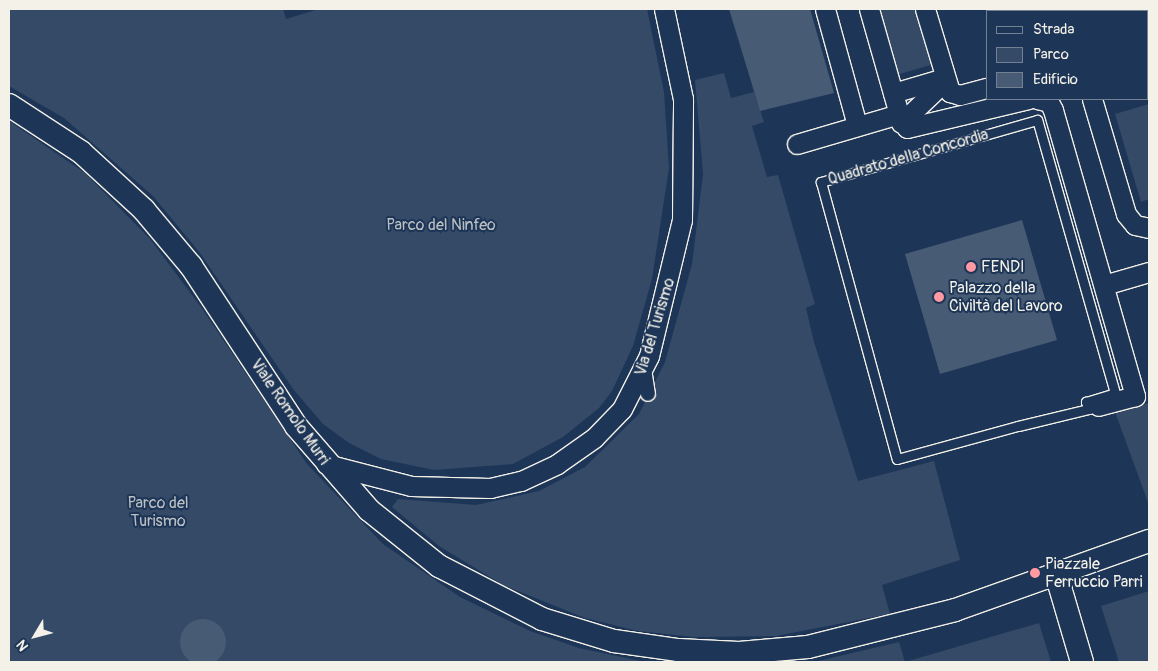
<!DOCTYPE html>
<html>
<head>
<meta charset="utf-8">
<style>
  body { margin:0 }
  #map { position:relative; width:1158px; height:671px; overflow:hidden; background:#1d3557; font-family:Pangolin,sans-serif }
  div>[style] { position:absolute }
  .green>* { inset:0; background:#354a67 }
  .building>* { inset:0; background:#485b74 }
  .round { border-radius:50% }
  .roads { filter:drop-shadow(1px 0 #f4f1e8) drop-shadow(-1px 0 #f4f1e8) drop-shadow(0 1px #f4f1e8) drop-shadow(0 -1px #f4f1e8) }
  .service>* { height:9px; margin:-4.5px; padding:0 4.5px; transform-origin:4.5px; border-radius:4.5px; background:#1d3557 }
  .pedestrian>* { height:14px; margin:-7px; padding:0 7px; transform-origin:7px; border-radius:7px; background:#1d3557 }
  .minor>* { height:19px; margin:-9.5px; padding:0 9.5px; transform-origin:9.5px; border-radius:9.5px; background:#1d3557 }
  .tertiary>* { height:22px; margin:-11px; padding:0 11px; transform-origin:11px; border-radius:11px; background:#1d3557 }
  .dots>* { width:14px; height:14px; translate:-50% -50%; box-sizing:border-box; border:2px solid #1d3557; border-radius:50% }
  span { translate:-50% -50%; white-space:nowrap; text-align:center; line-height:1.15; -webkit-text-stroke:4px #1d3557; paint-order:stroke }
  .street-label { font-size:16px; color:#f4f1e8 }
  .park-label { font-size:16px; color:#bbbfc1 }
  .poi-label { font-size:16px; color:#f4f1e8 }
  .left { translate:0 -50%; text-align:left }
  .frame { position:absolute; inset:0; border:10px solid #f4f1e8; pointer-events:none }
  .legend { position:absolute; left:986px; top:10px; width:162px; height:90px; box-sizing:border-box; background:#1d3557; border:1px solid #738091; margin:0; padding:6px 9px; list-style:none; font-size:15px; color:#f4f1e8 }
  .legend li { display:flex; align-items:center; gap:10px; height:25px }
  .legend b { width:25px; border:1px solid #738091 }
  .north { position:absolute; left:10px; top:611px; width:50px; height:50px; -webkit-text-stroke:4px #1d3557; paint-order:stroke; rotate:233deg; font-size:14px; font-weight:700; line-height:20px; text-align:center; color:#f4f1e8 }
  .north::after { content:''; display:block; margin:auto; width:18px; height:22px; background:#f4f1e8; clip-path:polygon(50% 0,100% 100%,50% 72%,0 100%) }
</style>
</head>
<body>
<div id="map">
  <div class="green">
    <div style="clip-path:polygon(9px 9px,283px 9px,286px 19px,319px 9px,647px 9px,664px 92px,669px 168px,652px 279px,633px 346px,612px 391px,599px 408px,563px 437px,513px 464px,434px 470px,381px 459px,349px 443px,323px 424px,293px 389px,200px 253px,153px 196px,64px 118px,9px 86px)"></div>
    <div style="clip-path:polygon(876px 9px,918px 9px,934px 64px,893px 76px)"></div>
    <div style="clip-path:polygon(724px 73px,731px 98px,754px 92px,764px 122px,752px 126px,767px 177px,778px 175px,815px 304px,806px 308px,814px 342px,858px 481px,934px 461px,960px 560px,882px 585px,890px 614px,776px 636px,694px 637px,638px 631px,585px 618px,503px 585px,439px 546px,392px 507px,398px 499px,476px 505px,539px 491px,585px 467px,639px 414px,665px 362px,692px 264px,703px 174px,695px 80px)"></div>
    <div style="clip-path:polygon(1149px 104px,1149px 199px,1141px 202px,1115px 114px)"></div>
    <div style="clip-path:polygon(9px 121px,85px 173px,150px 239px,201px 307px,307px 464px,383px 544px,460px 597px,530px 631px,579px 648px,645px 662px,9px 662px)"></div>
    <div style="clip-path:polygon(1149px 403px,1149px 505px,1115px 412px)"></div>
    <div style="clip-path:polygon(1149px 591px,1149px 661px,1119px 662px,1101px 606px)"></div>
    <div style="clip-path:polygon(1039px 623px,1051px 662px,814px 662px,899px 642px,905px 662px)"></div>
  </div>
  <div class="building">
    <div style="clip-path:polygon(729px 9px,810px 9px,834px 93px,760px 111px)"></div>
    <div style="clip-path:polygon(1022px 220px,1057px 340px,940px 374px,905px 254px)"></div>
    <div class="round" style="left:180px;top:619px;width:46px;height:46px"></div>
  </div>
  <div class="roads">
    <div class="service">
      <div style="left:1089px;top:409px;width:8px;rotate:-113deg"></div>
      <div style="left:1086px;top:402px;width:30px;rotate:-17deg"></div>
      <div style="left:1115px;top:393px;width:284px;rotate:-105.9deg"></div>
      <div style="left:1037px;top:120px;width:225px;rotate:164deg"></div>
      <div style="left:821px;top:182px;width:287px;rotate:74.7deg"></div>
      <div style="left:897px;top:459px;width:125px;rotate:-15.3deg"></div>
      <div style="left:1018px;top:426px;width:73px;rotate:-13.5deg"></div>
      <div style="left:1089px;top:409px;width:9px;rotate:-18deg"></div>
    </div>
    <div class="pedestrian">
      <div style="left:644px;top:369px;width:25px;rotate:81deg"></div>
    </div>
    <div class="minor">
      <div style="left:825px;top:9px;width:120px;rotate:74.6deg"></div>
      <div style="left:869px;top:9px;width:113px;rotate:74.1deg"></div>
      <div style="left:900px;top:118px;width:12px;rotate:55deg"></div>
      <div style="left:907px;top:128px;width:125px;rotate:-13.4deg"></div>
      <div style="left:925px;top:9px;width:87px;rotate:73.2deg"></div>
      <div style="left:950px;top:92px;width:10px;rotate:17deg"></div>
      <div style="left:960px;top:95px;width:28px;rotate:-15deg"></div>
      <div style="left:893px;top:93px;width:53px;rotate:-16.4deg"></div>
      <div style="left:1037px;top:99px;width:12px;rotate:14deg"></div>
      <div style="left:1049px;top:102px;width:9px;rotate:63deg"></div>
      <div style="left:1053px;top:110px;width:298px;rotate:74deg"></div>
      <div style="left:1135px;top:396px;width:38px;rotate:165deg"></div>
      <div style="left:1092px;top:99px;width:120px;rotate:73.5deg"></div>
      <div style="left:1126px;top:214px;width:14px;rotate:51deg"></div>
      <div style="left:1135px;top:225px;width:14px;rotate:12deg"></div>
      <div style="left:901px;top:123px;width:61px;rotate:-43.7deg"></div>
      <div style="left:797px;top:144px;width:106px;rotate:-16.4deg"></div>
      <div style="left:1104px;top:285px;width:47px;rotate:-16.1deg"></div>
      <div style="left:326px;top:464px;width:88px;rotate:14.5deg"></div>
      <div style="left:411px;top:486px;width:79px;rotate:1.5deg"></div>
      <div style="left:490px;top:488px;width:32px;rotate:-13deg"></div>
      <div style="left:521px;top:481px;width:40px;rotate:-25deg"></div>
      <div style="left:557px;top:464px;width:45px;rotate:-35.1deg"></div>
      <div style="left:594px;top:438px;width:40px;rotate:-46deg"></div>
      <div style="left:622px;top:409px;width:59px;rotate:-63deg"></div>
      <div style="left:649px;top:356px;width:140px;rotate:-76.4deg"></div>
      <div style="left:682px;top:220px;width:121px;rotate:-89.5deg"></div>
      <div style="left:683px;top:99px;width:92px;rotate:-101.9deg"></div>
    </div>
    <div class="tertiary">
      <div style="left:9px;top:105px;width:86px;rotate:33.1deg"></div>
      <div style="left:81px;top:152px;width:86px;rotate:42.6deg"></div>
      <div style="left:144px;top:210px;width:73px;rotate:50deg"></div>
      <div style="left:191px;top:266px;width:191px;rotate:56.7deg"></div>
      <div style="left:296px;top:426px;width:111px;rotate:49deg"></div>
      <div style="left:369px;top:510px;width:90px;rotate:38.7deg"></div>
      <div style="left:439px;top:566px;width:116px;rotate:27.2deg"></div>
      <div style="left:542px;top:619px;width:75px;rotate:17deg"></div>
      <div style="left:614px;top:641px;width:65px;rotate:8deg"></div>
      <div style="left:678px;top:650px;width:61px;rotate:2.8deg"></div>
      <div style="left:739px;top:653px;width:69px;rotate:-5deg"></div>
      <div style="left:808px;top:647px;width:152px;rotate:-14.1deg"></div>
      <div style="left:955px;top:610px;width:206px;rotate:-19.6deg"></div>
      <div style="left:1057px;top:577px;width:89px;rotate:73.6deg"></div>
    </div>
  </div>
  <div class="dots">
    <div style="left:971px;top:267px;background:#ff9aa2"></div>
    <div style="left:939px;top:297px;background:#ff9aa2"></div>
    <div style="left:1035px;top:573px;background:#ff9aa2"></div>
  </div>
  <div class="street-label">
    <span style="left:908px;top:157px;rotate:-16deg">Quadrato della Concordia</span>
    <span style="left:655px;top:327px;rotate:-73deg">Via del Turismo</span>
    <span style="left:290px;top:412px;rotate:55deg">Viale Romolo Murri</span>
  </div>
  <div class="park-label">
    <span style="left:441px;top:225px">Parco del Ninfeo</span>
    <span style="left:158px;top:512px">Parco del<br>Turismo</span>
  </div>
  <div class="poi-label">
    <span class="left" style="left:981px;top:267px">FENDI</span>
    <span class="left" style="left:949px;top:297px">Palazzo della<br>Civiltà del Lavoro</span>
    <span class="left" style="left:1045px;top:573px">Piazzale<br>Ferruccio Parri</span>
  </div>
  <div class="frame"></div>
  <ul class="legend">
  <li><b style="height:6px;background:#1d3557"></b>Strada</li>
  <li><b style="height:14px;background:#354a67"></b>Parco</li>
  <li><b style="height:14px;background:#485b74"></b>Edificio</li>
  </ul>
  <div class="north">N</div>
</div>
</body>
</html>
